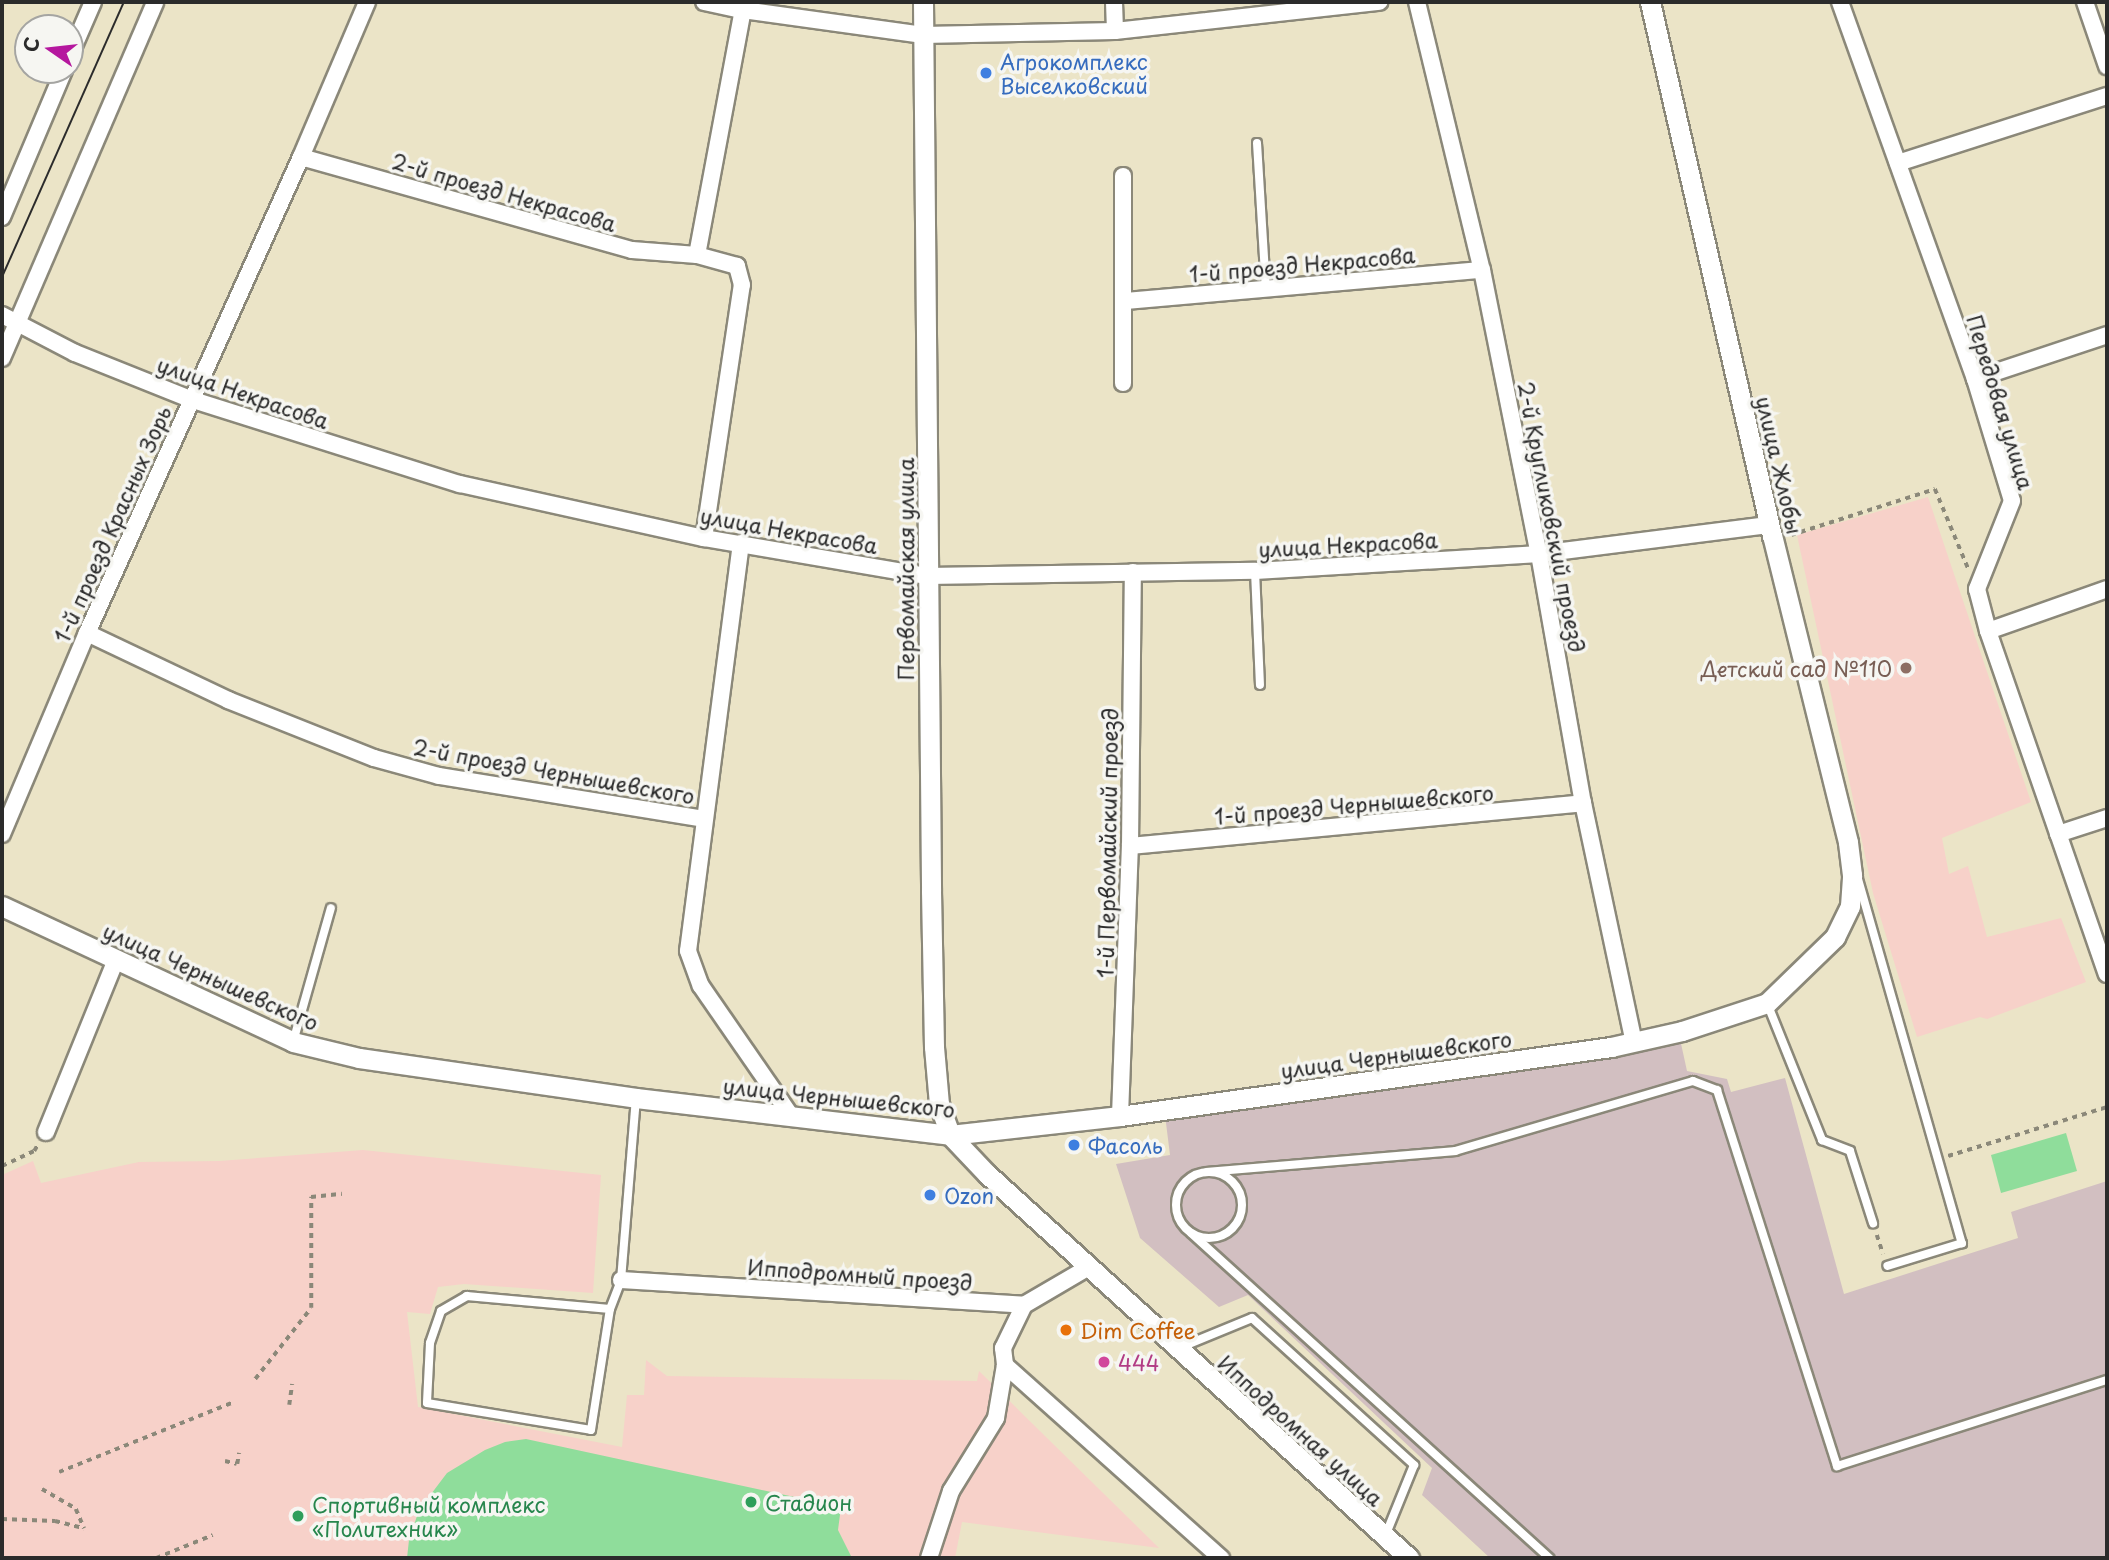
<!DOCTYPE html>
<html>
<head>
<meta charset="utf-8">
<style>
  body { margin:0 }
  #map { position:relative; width:2109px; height:1560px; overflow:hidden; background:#ebe4c7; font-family:"Playpen Sans",sans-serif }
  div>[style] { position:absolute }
  .built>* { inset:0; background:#f7d1c9 }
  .industrial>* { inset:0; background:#d2bfc1 }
  .green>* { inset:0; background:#8fdd9b }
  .path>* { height:3.5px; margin-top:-1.75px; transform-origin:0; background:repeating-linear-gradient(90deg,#8b8879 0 5px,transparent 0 10px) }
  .roads { filter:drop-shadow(2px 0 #8b8879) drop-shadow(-2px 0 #8b8879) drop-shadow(0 2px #8b8879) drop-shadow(0 -2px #8b8879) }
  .service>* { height:8px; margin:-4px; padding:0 4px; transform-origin:4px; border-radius:4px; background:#fff }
  .service>.ring { margin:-4px; padding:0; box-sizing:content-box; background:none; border:8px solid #fff; border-radius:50% }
  .minor>* { height:16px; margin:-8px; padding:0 8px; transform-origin:8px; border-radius:8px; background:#fff }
  .tertiary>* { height:19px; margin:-9.5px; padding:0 9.5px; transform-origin:9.5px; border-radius:9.5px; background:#fff }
  .tram>* { height:2px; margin:-1px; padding:0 1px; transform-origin:1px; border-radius:1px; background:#2b2b2b }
  .dots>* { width:19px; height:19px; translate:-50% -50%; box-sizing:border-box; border:4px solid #f6f6f2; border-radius:50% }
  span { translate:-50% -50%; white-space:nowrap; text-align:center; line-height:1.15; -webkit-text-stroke:7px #f6f6f2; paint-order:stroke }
  .shop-label { font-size:21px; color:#366cbe }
  .left { translate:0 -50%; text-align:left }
  .street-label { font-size:21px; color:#2b2b2b }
  .education-label { font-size:21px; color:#785e54 }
  .right { translate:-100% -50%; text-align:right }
  .food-label { font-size:21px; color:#c56008 }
  .hotel-label { font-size:21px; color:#b23c85 }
  .leisure-label { font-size:21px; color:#27864d }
  .frame { position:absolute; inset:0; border:4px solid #2b2b2b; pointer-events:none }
  .north { position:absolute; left:14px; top:14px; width:70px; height:70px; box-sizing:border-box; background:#f6f6f2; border:2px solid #a5a5a2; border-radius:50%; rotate:284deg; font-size:19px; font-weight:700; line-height:28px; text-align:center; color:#2b2b2b }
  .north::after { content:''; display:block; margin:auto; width:24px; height:32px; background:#b5179e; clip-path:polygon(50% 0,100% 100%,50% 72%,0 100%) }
</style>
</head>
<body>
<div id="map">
  <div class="built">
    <div style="clip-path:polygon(1928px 497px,2031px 802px,1942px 838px,1949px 874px,1968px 866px,1987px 937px,2061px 918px,2086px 982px,1987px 1019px,1980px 1017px,1917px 1037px,1873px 893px,1797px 535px)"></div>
    <div style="clip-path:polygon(363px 1150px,601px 1175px,593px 1293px,464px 1284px,438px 1287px,430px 1314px,407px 1312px,418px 1407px,622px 1447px,627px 1395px,644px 1395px,646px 1360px,667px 1376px,977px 1381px,979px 1371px,1159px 1548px,962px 1522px,955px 1558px,2px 1558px,2px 1175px,33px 1161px,41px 1183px,139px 1162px,219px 1161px)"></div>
  </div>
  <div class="industrial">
    <div style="clip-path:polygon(1680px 1039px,1687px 1071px,1727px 1079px,1731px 1092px,1785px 1078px,1844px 1294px,2018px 1238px,2011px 1212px,2107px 1181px,2107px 1558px,1490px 1558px,1422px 1495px,1432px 1468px,1248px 1295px,1219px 1307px,1140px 1238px,1116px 1164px,1170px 1155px,1165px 1115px,1625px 1054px)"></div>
  </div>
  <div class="green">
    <div style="clip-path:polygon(2066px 1133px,2077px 1171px,2001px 1193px,1991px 1155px)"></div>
    <div style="clip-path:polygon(526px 1439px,841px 1507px,838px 1530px,852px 1558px,407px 1558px,409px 1540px,419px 1510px,447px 1473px,485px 1450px,505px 1442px)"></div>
  </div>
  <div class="path">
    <div style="left:1791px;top:535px;width:151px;rotate:-17.7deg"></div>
    <div style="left:1935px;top:489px;width:86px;rotate:67.3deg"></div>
    <div style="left:1948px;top:1156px;width:166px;rotate:-17.1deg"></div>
    <div style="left:2px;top:1166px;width:35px;rotate:-25deg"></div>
    <div style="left:34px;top:1151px;width:8px;rotate:-60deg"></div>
    <div style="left:1877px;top:1235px;width:20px;rotate:72deg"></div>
    <div style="left:255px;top:1379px;width:90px;rotate:-51.7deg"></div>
    <div style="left:311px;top:1308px;width:111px;rotate:-90deg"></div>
    <div style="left:311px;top:1197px;width:31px;rotate:-6deg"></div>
    <div style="left:289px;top:1405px;width:21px;rotate:-82deg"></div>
    <div style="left:225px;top:1461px;width:12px;rotate:14deg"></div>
    <div style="left:237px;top:1464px;width:11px;rotate:-80deg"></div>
    <div style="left:59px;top:1472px;width:188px;rotate:-21.8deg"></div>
    <div style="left:42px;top:1489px;width:39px;rotate:30deg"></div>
    <div style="left:76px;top:1509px;width:21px;rotate:67deg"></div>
    <div style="left:2px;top:1519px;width:53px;rotate:2.2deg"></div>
    <div style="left:55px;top:1521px;width:30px;rotate:14deg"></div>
    <div style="left:156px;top:1558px;width:61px;rotate:-22deg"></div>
  </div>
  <div class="roads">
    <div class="service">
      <div style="left:1257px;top:143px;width:146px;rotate:86.5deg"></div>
      <div style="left:1255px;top:571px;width:114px;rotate:87.5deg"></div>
      <div style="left:1858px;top:879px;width:379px;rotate:74.1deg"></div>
      <div style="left:1962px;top:1243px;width:78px;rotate:163deg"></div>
      <div style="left:1767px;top:1003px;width:148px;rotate:68.1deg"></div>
      <div style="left:1822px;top:1140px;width:30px;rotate:21deg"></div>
      <div style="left:1850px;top:1151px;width:76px;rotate:72.3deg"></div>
      <div style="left:293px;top:1042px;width:139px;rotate:-74.2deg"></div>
      <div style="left:1207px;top:1172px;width:249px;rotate:-4.8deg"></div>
      <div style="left:1455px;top:1151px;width:248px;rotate:-16.4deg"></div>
      <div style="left:1693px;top:1081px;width:26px;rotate:21deg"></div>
      <div style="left:1717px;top:1090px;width:395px;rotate:72.3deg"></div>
      <div style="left:1837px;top:1466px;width:283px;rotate:-17.7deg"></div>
      <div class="ring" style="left:1176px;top:1172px;width:58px;height:58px"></div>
      <div style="left:1191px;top:1233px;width:484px;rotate:42.2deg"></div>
      <div style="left:610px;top:1309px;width:144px;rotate:-174.8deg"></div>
      <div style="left:467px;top:1296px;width:30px;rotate:150deg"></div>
      <div style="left:441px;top:1311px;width:34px;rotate:109deg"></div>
      <div style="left:430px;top:1343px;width:60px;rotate:92.9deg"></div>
      <div style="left:427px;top:1403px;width:166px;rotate:9.3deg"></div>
      <div style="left:591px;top:1430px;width:122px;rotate:-81.1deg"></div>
      <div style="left:610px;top:1309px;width:31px;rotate:-69deg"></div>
      <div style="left:621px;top:1280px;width:183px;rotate:-85.3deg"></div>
      <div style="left:1179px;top:1348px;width:79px;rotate:-22.3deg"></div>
      <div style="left:1252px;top:1318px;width:219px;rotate:42.2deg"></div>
      <div style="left:1414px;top:1465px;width:74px;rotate:112.1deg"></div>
    </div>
    <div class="minor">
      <div style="left:704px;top:2px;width:40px;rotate:12deg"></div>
      <div style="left:743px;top:10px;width:182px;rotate:7.9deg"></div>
      <div style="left:923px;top:35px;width:192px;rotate:-1.2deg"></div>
      <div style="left:1115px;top:31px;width:266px;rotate:-6.3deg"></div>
      <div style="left:1114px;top:2px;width:29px;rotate:88deg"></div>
      <div style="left:1417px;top:2px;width:276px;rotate:76.4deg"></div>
      <div style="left:1482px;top:270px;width:290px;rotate:78.7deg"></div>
      <div style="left:1539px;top:554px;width:253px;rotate:80deg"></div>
      <div style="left:1583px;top:803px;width:244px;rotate:78deg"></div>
      <div style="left:1840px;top:2px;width:400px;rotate:70.3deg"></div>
      <div style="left:1975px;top:379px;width:127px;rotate:73.1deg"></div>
      <div style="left:2012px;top:501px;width:95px;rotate:111.7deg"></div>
      <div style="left:1977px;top:589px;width:43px;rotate:75.3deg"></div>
      <div style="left:1988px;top:631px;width:363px;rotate:70.9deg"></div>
      <div style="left:2085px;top:2px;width:68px;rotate:71deg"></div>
      <div style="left:70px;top:55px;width:58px;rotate:-66.5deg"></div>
      <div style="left:301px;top:157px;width:344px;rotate:15.7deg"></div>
      <div style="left:632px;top:250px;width:65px;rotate:4.4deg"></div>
      <div style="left:1898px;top:163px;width:219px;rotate:-17.8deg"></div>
      <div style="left:1123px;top:176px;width:207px;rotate:90deg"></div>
      <div style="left:2px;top:217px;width:160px;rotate:-67.1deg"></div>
      <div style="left:1125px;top:301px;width:358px;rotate:-5deg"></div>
      <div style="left:2px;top:315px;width:82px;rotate:27.5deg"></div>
      <div style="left:75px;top:353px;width:124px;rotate:21.8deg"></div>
      <div style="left:190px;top:399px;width:283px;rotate:17.5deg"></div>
      <div style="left:460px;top:484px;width:250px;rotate:12.5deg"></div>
      <div style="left:704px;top:538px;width:226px;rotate:9.7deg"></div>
      <div style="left:927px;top:576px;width:328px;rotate:-0.9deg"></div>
      <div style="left:1255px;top:571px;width:285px;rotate:-3.4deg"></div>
      <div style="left:1539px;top:554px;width:233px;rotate:-7.2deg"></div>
      <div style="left:2px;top:358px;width:387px;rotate:-66.7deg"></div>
      <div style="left:1975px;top:379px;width:139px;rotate:-18.4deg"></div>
      <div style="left:704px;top:538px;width:256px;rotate:-81.5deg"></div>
      <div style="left:742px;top:285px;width:20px;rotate:-105deg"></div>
      <div style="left:737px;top:266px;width:41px;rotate:-164.6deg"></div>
      <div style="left:697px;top:255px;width:249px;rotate:-79.4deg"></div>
      <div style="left:741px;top:543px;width:411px;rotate:97.4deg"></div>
      <div style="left:688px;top:951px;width:37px;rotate:70deg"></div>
      <div style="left:701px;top:986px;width:158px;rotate:55.3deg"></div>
      <div style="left:1988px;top:631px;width:126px;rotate:-19.4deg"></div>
      <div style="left:87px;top:633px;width:156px;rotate:25.4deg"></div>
      <div style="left:228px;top:700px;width:157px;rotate:21.7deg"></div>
      <div style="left:374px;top:758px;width:67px;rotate:15.5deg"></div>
      <div style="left:439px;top:776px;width:268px;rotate:9.2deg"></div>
      <div style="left:2px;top:834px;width:218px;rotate:-67.1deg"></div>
      <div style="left:87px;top:633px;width:522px;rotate:-65.79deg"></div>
      <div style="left:301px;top:157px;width:168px;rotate:-66.9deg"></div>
      <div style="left:2058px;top:834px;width:52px;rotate:-18.1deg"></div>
      <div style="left:1130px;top:846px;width:455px;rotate:-5.4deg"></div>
      <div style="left:1120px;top:1116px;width:270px;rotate:-87.9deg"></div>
      <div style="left:1130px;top:846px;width:274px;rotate:-89.4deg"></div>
      <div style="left:46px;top:1132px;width:186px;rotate:-67.9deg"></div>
      <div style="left:621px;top:1280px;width:404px;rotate:3.5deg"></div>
      <div style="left:1024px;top:1305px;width:73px;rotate:-30.4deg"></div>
      <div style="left:1024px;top:1305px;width:48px;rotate:116deg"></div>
      <div style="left:1003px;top:1348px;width:17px;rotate:83deg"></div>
      <div style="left:1005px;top:1365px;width:290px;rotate:41.8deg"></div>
      <div style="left:929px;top:1558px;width:71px;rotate:-71.8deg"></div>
      <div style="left:951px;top:1491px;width:86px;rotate:-58.3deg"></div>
      <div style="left:996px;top:1418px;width:54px;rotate:-80.4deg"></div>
    </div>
    <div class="tertiary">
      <div style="left:923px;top:2px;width:889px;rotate:89.48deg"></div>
      <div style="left:931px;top:891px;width:156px;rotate:88.9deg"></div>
      <div style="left:934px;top:1047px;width:57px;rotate:85deg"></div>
      <div style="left:939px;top:1104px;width:33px;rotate:70deg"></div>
      <div style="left:950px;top:1135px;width:54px;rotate:46.5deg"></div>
      <div style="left:987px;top:1174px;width:571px;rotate:42.3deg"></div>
      <div style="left:2px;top:906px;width:321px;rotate:25deg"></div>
      <div style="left:293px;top:1042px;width:68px;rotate:13.6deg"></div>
      <div style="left:359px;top:1058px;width:280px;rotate:8.2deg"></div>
      <div style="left:636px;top:1098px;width:316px;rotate:6.7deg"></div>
      <div style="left:950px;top:1135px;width:171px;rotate:-6.4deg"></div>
      <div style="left:1120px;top:1116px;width:496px;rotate:-8deg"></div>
      <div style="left:1611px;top:1047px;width:73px;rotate:-12.7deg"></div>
      <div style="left:1682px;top:1031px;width:89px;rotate:-18.2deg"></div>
      <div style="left:1767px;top:1003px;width:95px;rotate:-44.1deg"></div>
      <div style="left:1835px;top:937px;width:34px;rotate:-64deg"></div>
      <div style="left:1850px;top:906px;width:31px;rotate:-86deg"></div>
      <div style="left:1852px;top:875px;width:33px;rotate:-97deg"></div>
      <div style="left:1848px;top:842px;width:315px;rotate:-103.9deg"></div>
      <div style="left:1772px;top:536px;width:548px;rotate:-102.87deg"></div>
    </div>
  </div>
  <div class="tram">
    <div style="left:2px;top:277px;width:301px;rotate:-66.1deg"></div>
  </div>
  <div class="dots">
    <div style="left:986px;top:73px;background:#3f7fe0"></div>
    <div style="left:1906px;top:668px;background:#8d6e63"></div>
    <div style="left:1074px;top:1145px;background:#3f7fe0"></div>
    <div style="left:930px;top:1195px;background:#3f7fe0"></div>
    <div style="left:1066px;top:1330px;background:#e8710a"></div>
    <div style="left:1104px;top:1362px;background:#d1479c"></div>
    <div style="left:751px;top:1502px;background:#2e9e5b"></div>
    <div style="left:298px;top:1516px;background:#2e9e5b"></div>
  </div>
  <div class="shop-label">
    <span class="left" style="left:1000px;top:73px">Агрокомплекс<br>Выселковский</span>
    <span class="left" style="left:1088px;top:1145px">Фасоль</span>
    <span class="left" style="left:944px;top:1195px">Ozon</span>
  </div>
  <div class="street-label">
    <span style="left:504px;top:192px;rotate:16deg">2-й проезд Некрасова</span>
    <span style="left:1302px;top:264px;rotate:-5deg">1-й проезд Некрасова</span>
    <span style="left:243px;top:392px;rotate:19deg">улица Некрасова</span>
    <span style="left:2001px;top:402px;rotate:73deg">Передовая улица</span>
    <span style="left:1780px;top:465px;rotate:77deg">улица Жлобы</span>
    <span style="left:1552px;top:517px;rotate:79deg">2-й Кругликовский проезд</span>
    <span style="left:112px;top:524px;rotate:-66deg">1-й проезд Красных Зорь</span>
    <span style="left:789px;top:530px;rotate:10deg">улица Некрасова</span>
    <span style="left:1348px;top:544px;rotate:-3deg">улица Некрасова</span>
    <span style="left:905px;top:569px;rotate:-90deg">Первомайская улица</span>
    <span style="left:554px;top:771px;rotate:10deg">2-й проезд Чернышевского</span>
    <span style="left:1354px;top:804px;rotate:-5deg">1-й проезд Чернышевского</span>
    <span style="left:1107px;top:843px;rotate:-89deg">1-й Первомайский проезд</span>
    <span style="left:211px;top:976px;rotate:24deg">улица Чернышевского</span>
    <span style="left:1396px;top:1054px;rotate:-8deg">улица Чернышевского</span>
    <span style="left:839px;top:1097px;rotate:6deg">улица Чернышевского</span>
    <span style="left:860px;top:1274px;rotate:4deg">Ипподромный проезд</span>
    <span style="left:1301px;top:1430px;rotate:42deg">Ипподромная улица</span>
  </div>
  <div class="education-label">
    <span class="right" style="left:1892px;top:668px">Детский сад №110</span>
  </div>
  <div class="food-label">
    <span class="left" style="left:1080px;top:1330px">Dim Coffee</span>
  </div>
  <div class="hotel-label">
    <span class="left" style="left:1118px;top:1362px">444</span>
  </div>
  <div class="leisure-label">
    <span class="left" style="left:765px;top:1502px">Стадион</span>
    <span class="left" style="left:312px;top:1516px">Спортивный комплекс<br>«Политехник»</span>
  </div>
  <div class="frame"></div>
  <div class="north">С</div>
</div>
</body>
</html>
